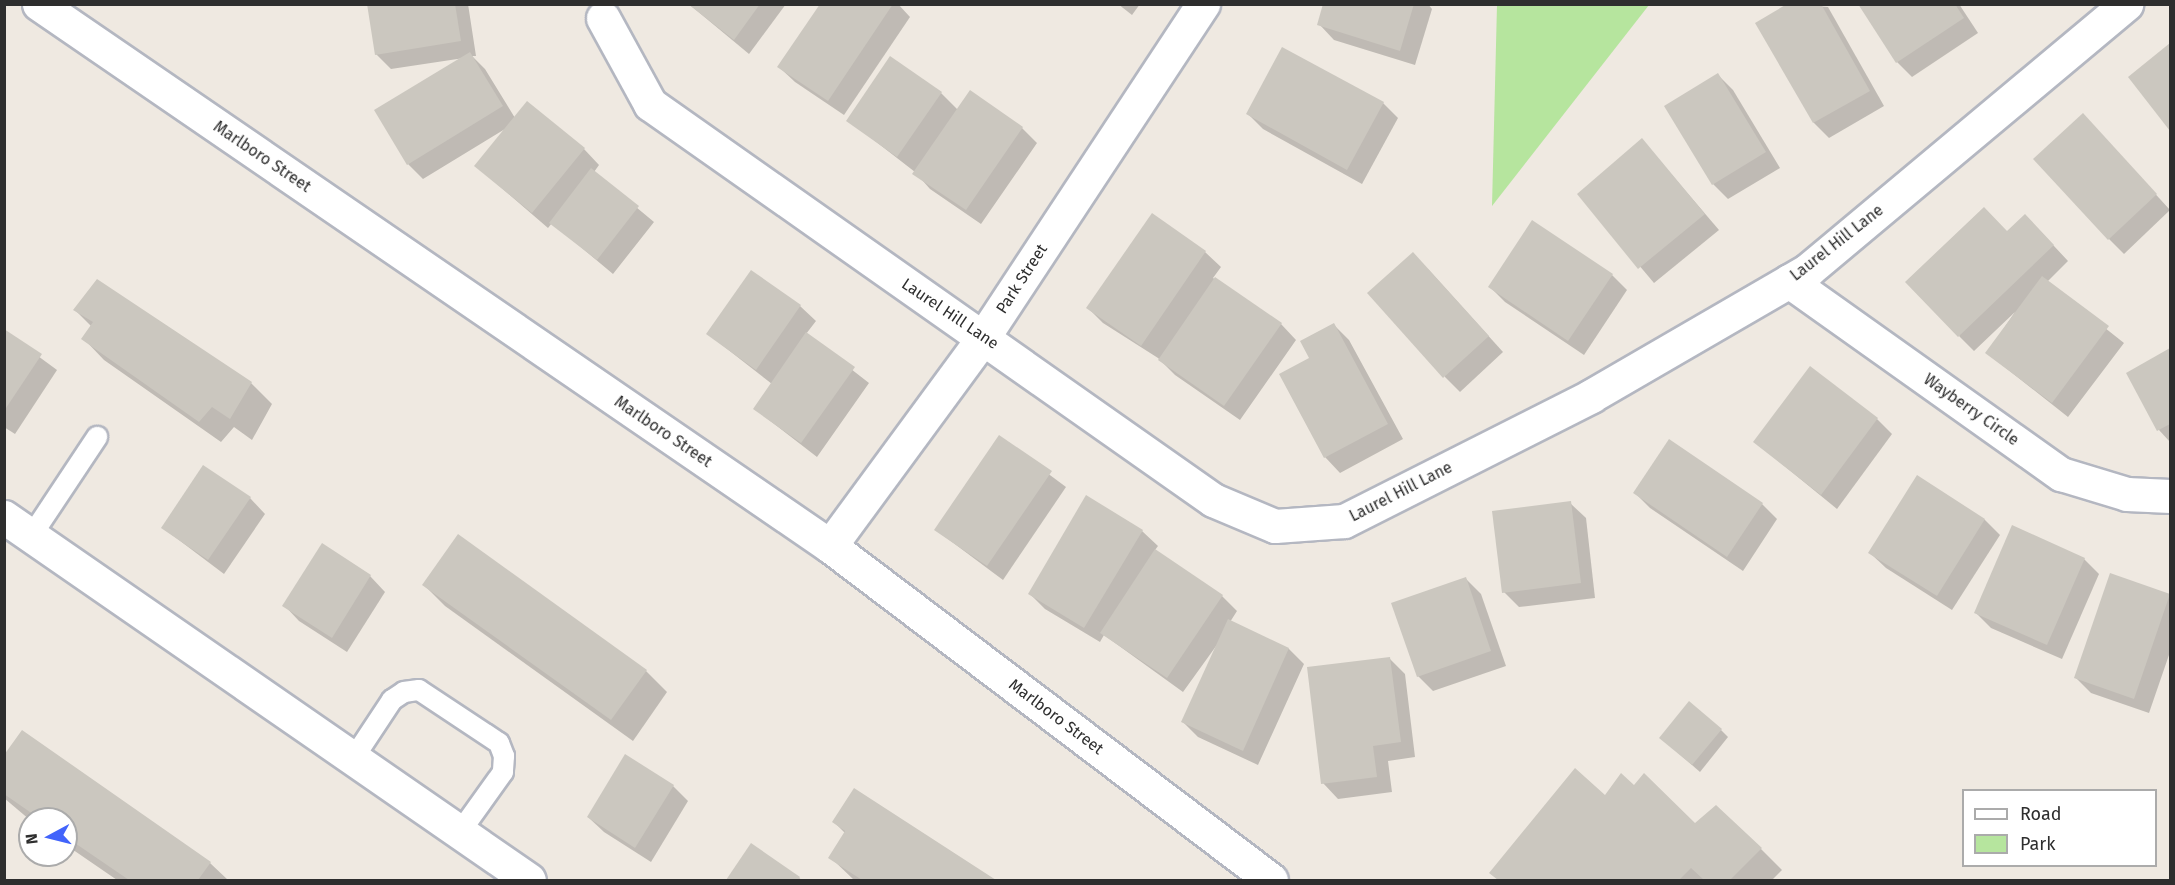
<!DOCTYPE html>
<html>
<head>
<meta charset="utf-8">
<style>
  body { margin:0 }
  #map { position:relative; width:2175px; height:885px; overflow:hidden; background:#efe9e1; font-family:"Fira Sans",sans-serif }
  div>[style] { position:absolute }
  .green>* { inset:0; background:#b6e59e }
  .shadow>* { inset:0; background:#0003 }
  .building>* { inset:0; background:#cbc7bf }
  .roads { filter:drop-shadow(2px 0 #b4b7c1) drop-shadow(-2px 0 #b4b7c1) drop-shadow(0 2px #b4b7c1) drop-shadow(0 -2px #b4b7c1) }
  .lane>* { height:20px; margin:-10px; padding:0 10px; transform-origin:10px; border-radius:10px; background:#fff }
  .street>* { height:33px; margin:-16.5px; padding:0 16.5px; transform-origin:16.5px; border-radius:16.5px; background:#fff }
  .secondary>* { height:33px; margin:-16.5px; padding:0 16.5px; transform-origin:16.5px; border-radius:16.5px; background:#fff }
  span { translate:-50% -50%; white-space:nowrap; text-align:center; line-height:1.15; -webkit-text-stroke:5px #fff; paint-order:stroke }
  .street-label { font-size:16px; color:#2e2e2e }
  .frame { position:absolute; inset:0; border:6px solid #2e2e2e; pointer-events:none }
  .legend { position:absolute; left:1962px; top:789px; width:195px; height:78px; box-sizing:border-box; background:#fff; border:2px solid #ababab; margin:0; padding:8px 10px; list-style:none; font-size:18px; color:#2e2e2e }
  .legend li { display:flex; align-items:center; gap:12px; height:30px }
  .legend b { width:30px; border:2px solid #ababab }
  .north { position:absolute; left:18px; top:807px; width:60px; height:60px; box-sizing:border-box; background:#fff; border:2px solid #ababab; border-radius:50%; rotate:263deg; font-size:16px; font-weight:700; line-height:24px; text-align:center; color:#2e2e2e }
  .north::after { content:''; display:block; margin:auto; width:21px; height:27px; background:#4264fb; clip-path:polygon(50% 0,100% 100%,50% 72%,0 100%) }
</style>
</head>
<body>
<div id="map">
  <div class="green">
    <div style="clip-path:polygon(1497px 5px,1649px 5px,1492px 206px)"></div>
  </div>
  <div class="shadow">
    <div style="clip-path:polygon(368px 4px,468px 4px,476px 56px,472px 56px,485px 69px,515px 118px,527px 103px,584px 149px,599px 165px,594px 172px,654px 222px,613px 274px,552px 223px,548px 228px,476px 166px,505px 129px,423px 179px,408px 164px,464px 58px,391px 69px,376px 54px)"></div>
    <div style="clip-path:polygon(786px 4px,749px 54px,690px 5px)"></div>
    <div style="clip-path:polygon(822px 4px,898px 4px,910px 17px,844px 115px,795px 82px,779px 67px)"></div>
    <div style="clip-path:polygon(1118px 4px,1140px 4px,1132px 15px)"></div>
    <div style="clip-path:polygon(1325px 4px,1428px 4px,1432px 9px,1415px 65px,1334px 40px,1319px 24px)"></div>
    <div style="clip-path:polygon(1791px 4px,1828px 7px,1884px 106px,1829px 138px,1814px 123px,1757px 23px)"></div>
    <div style="clip-path:polygon(1860px 4px,1959px 4px,1978px 33px,1912px 77px,1897px 62px)"></div>
    <div style="clip-path:polygon(2170px 45px,2170px 128px,2130px 77px)"></div>
    <div style="clip-path:polygon(1718px 75px,1733px 90px,1780px 168px,1728px 199px,1713px 184px)"></div>
    <div style="clip-path:polygon(941px 93px,958px 110px,1022px 128px,1037px 143px,981px 224px,930px 189px,915px 172px,848px 120px)"></div>
    <div style="clip-path:polygon(1383px 103px,1398px 118px,1362px 184px,1263px 129px,1248px 114px)"></div>
    <div style="clip-path:polygon(2098px 131px,2170px 210px,2124px 254px,2109px 239px)"></div>
    <div style="clip-path:polygon(1642px 140px,1719px 230px,1654px 283px,1579px 194px)"></div>
    <div style="clip-path:polygon(1152px 215px,1205px 252px,1221px 267px,1213px 278px,1281px 324px,1296px 340px,1240px 420px,1175px 375px,1158px 358px,1103px 323px,1088px 308px)"></div>
    <div style="clip-path:polygon(2040px 231px,2068px 261px,2047px 282px,2124px 343px,2068px 417px,1987px 353px,2015px 312px,1974px 351px,1959px 336px,2007px 233px)"></div>
    <div style="clip-path:polygon(1428px 269px,1503px 352px,1460px 392px,1445px 377px)"></div>
    <div style="clip-path:polygon(752px 272px,800px 306px,816px 321px,806px 334px,869px 383px,817px 457px,755px 409px,772px 384px,708px 334px)"></div>
    <div style="clip-path:polygon(1612px 275px,1627px 290px,1584px 355px,1505px 302px,1490px 287px)"></div>
    <div style="clip-path:polygon(75px 310px,251px 383px,272px 404px,252px 440px,234px 427px,221px 442px,104px 360px,83px 338px,92px 327px)"></div>
    <div style="clip-path:polygon(1334px 325px,1349px 340px,1403px 439px,1340px 473px,1325px 457px,1281px 375px,1311px 359px)"></div>
    <div style="clip-path:polygon(4px 331px,57px 370px,15px 434px,4px 427px)"></div>
    <div style="clip-path:polygon(2170px 350px,2170px 442px,2159px 430px,2128px 374px)"></div>
    <div style="clip-path:polygon(1877px 419px,1892px 434px,1837px 509px,1755px 442px)"></div>
    <div style="clip-path:polygon(999px 437px,1066px 487px,1003px 580px,936px 530px)"></div>
    <div style="clip-path:polygon(1918px 477px,1985px 520px,2000px 535px,1952px 610px,1886px 568px,1870px 553px)"></div>
    <div style="clip-path:polygon(1635px 493px,1762px 504px,1777px 519px,1743px 571px,1650px 508px)"></div>
    <div style="clip-path:polygon(250px 498px,265px 514px,224px 574px,163px 528px)"></div>
    <div style="clip-path:polygon(1570px 503px,1586px 518px,1595px 598px,1519px 607px,1504px 592px)"></div>
    <div style="clip-path:polygon(1142px 531px,1158px 546px,1155px 550px,1222px 596px,1237px 611px,1230px 622px,1289px 649px,1304px 664px,1258px 765px,1198px 737px,1183px 722px,1219px 642px,1183px 692px,1104px 635px,1100px 642px,1045px 609px,1030px 594px)"></div>
    <div style="clip-path:polygon(322px 545px,370px 576px,385px 592px,347px 652px,299px 621px,284px 605px)"></div>
    <div style="clip-path:polygon(2084px 559px,2099px 574px,2062px 659px,1991px 628px,1976px 613px)"></div>
    <div style="clip-path:polygon(1466px 579px,1481px 594px,1506px 666px,1433px 691px,1418px 676px)"></div>
    <div style="clip-path:polygon(424px 585px,646px 671px,667px 692px,633px 741px,445px 606px)"></div>
    <div style="clip-path:polygon(2169px 596px,2170px 652px,2149px 713px,2091px 693px,2076px 678px)"></div>
    <div style="clip-path:polygon(1390px 659px,1405px 674px,1415px 757px,1388px 761px,1392px 792px,1338px 799px,1323px 783px)"></div>
    <div style="clip-path:polygon(1721px 730px,1728px 737px,1700px 772px,1669px 745px)"></div>
    <div style="clip-path:polygon(4px 758px,210px 863px,228px 880px,117px 880px,66px 845px,66px 819px,30px 820px,4px 798px)"></div>
    <div style="clip-path:polygon(673px 786px,688px 801px,651px 862px,604px 832px,588px 817px)"></div>
    <div style="clip-path:polygon(1634px 787px,1695px 826px,1761px 849px,1782px 870px,1772px 880px,1499px 880px,1491px 872px,1605px 797px)"></div>
    <div style="clip-path:polygon(854px 790px,994px 880px,854px 880px,830px 857px,845px 833px,834px 822px)"></div>
    <div style="clip-path:polygon(752px 845px,799px 878px,802px 880px,727px 880px)"></div>
  </div>
  <div class="building">
    <div style="clip-path:polygon(367px 4px,455px 4px,461px 41px,375px 55px)"></div>
    <div style="clip-path:polygon(688px 4px,760px 4px,734px 40px)"></div>
    <div style="clip-path:polygon(820px 4px,893px 4px,828px 101px,777px 67px)"></div>
    <div style="clip-path:polygon(1323px 4px,1414px 4px,1400px 51px,1317px 25px)"></div>
    <div style="clip-path:polygon(1787px 4px,1821px 4px,1870px 91px,1813px 123px,1755px 23px)"></div>
    <div style="clip-path:polygon(1858px 4px,1955px 4px,1964px 18px,1896px 63px)"></div>
    <div style="clip-path:polygon(2170px 43px,2170px 131px,2128px 77px)"></div>
    <div style="clip-path:polygon(1282px 47px,1384px 102px,1347px 170px,1246px 114px)"></div>
    <div style="clip-path:polygon(470px 52px,503px 106px,407px 165px,374px 110px)"></div>
    <div style="clip-path:polygon(890px 56px,942px 92px,897px 157px,846px 121px)"></div>
    <div style="clip-path:polygon(1718px 73px,1766px 152px,1712px 185px,1664px 106px)"></div>
    <div style="clip-path:polygon(970px 90px,1023px 127px,966px 210px,912px 174px)"></div>
    <div style="clip-path:polygon(527px 101px,585px 148px,532px 213px,474px 166px)"></div>
    <div style="clip-path:polygon(2083px 113px,2157px 194px,2108px 240px,2033px 159px)"></div>
    <div style="clip-path:polygon(1642px 138px,1705px 214px,1638px 269px,1577px 194px)"></div>
    <div style="clip-path:polygon(591px 168px,639px 206px,597px 260px,549px 223px)"></div>
    <div style="clip-path:polygon(1984px 207px,2007px 231px,2025px 214px,2054px 245px,1958px 337px,1905px 282px)"></div>
    <div style="clip-path:polygon(1152px 213px,1206px 251px,1141px 346px,1086px 308px)"></div>
    <div style="clip-path:polygon(1532px 220px,1613px 274px,1568px 341px,1488px 287px)"></div>
    <div style="clip-path:polygon(1413px 252px,1489px 336px,1443px 378px,1367px 293px)"></div>
    <div style="clip-path:polygon(751px 270px,801px 305px,756px 370px,706px 334px)"></div>
    <div style="clip-path:polygon(2042px 276px,2109px 326px,2052px 403px,1985px 353px)"></div>
    <div style="clip-path:polygon(1215px 277px,1282px 323px,1224px 406px,1158px 360px)"></div>
    <div style="clip-path:polygon(97px 279px,252px 382px,230px 419px,212px 407px,199px 422px,81px 339px,93px 322px,73px 310px)"></div>
    <div style="clip-path:polygon(1334px 323px,1388px 424px,1324px 458px,1279px 374px,1309px 358px,1300px 341px)"></div>
    <div style="clip-path:polygon(4px 329px,42px 354px,4px 411px)"></div>
    <div style="clip-path:polygon(806px 332px,855px 367px,801px 443px,753px 409px)"></div>
    <div style="clip-path:polygon(2170px 348px,2170px 424px,2157px 431px,2126px 373px)"></div>
    <div style="clip-path:polygon(1810px 366px,1878px 418px,1821px 495px,1753px 442px)"></div>
    <div style="clip-path:polygon(999px 435px,1052px 471px,987px 566px,934px 530px)"></div>
    <div style="clip-path:polygon(1669px 439px,1763px 503px,1727px 557px,1633px 493px)"></div>
    <div style="clip-path:polygon(203px 465px,251px 497px,208px 560px,161px 528px)"></div>
    <div style="clip-path:polygon(1917px 475px,1985px 519px,1937px 596px,1868px 553px)"></div>
    <div style="clip-path:polygon(1086px 495px,1143px 530px,1084px 628px,1028px 594px)"></div>
    <div style="clip-path:polygon(1571px 501px,1581px 583px,1502px 593px,1492px 511px)"></div>
    <div style="clip-path:polygon(2012px 525px,2085px 558px,2047px 645px,1974px 613px)"></div>
    <div style="clip-path:polygon(458px 534px,647px 670px,611px 720px,422px 585px)"></div>
    <div style="clip-path:polygon(322px 543px,371px 575px,332px 638px,282px 606px)"></div>
    <div style="clip-path:polygon(1155px 549px,1223px 595px,1167px 678px,1100px 633px)"></div>
    <div style="clip-path:polygon(2110px 573px,2170px 594px,2134px 699px,2074px 678px)"></div>
    <div style="clip-path:polygon(1466px 577px,1491px 651px,1417px 677px,1391px 603px)"></div>
    <div style="clip-path:polygon(1228px 619px,1289px 648px,1243px 751px,1181px 722px)"></div>
    <div style="clip-path:polygon(1390px 657px,1401px 742px,1373px 746px,1377px 777px,1321px 784px,1307px 667px)"></div>
    <div style="clip-path:polygon(1689px 701px,1722px 729px,1692px 765px,1659px 738px)"></div>
    <div style="clip-path:polygon(22px 730px,211px 862px,198px 880px,129px 880px,66px 837px,66px 819px,40px 819px,4px 794px,4px 755px)"></div>
    <div style="clip-path:polygon(625px 754px,674px 785px,635px 848px,587px 817px)"></div>
    <div style="clip-path:polygon(1575px 768px,1605px 795px,1621px 773px,1634px 785px,1644px 773px,1695px 823px,1716px 805px,1762px 848px,1730px 880px,1704px 880px,1691px 868px,1679px 880px,1498px 880px,1489px 873px)"></div>
    <div style="clip-path:polygon(854px 788px,996px 880px,862px 880px,828px 858px,845px 831px,832px 822px)"></div>
    <div style="clip-path:polygon(751px 843px,800px 877px,798px 880px,726px 880px)"></div>
  </div>
  <div class="roads">
    <div class="lane">
      <div style="left:32px;top:535px;width:118px;rotate:-56.4deg"></div>
      <div style="left:353px;top:759px;width:71px;rotate:-56.5deg"></div>
      <div style="left:392px;top:700px;width:14px;rotate:-34deg"></div>
      <div style="left:404px;top:692px;width:15px;rotate:-8deg"></div>
      <div style="left:419px;top:690px;width:96px;rotate:33.5deg"></div>
      <div style="left:499px;top:743px;width:14px;rotate:69deg"></div>
      <div style="left:504px;top:756px;width:16px;rotate:94deg"></div>
      <div style="left:503px;top:772px;width:74px;rotate:125.6deg"></div>
    </div>
    <div class="street">
      <div style="left:603px;top:18px;width:98px;rotate:61.3deg"></div>
      <div style="left:650px;top:104px;width:688px;rotate:35.12deg"></div>
      <div style="left:1213px;top:500px;width:67px;rotate:22.8deg"></div>
      <div style="left:1275px;top:526px;width:69px;rotate:-4.1deg"></div>
      <div style="left:1344px;top:521px;width:277px;rotate:-26.8deg"></div>
      <div style="left:1591px;top:396px;width:251px;rotate:-30.1deg"></div>
      <div style="left:1808px;top:270px;width:415px;rotate:-39.9deg"></div>
      <div style="left:1789px;top:281px;width:334px;rotate:35.4deg"></div>
      <div style="left:2061px;top:474px;width:69px;rotate:16.9deg"></div>
      <div style="left:2127px;top:494px;width:43px;rotate:2.7deg"></div>
      <div style="left:4px;top:517px;width:638px;rotate:34.66deg"></div>
    </div>
    <div class="secondary">
      <div style="left:39px;top:4px;width:959px;rotate:34.42deg"></div>
      <div style="left:830px;top:546px;width:553px;rotate:37.14deg"></div>
      <div style="left:830px;top:546px;width:260px;rotate:-53.7deg"></div>
      <div style="left:984px;top:336px;width:398px;rotate:-56.6deg"></div>
    </div>
  </div>
  <div class="street-label">
    <span style="left:262px;top:157px;rotate:34deg">Marlboro Street</span>
    <span style="left:1837px;top:243px;rotate:-38deg">Laurel Hill Lane</span>
    <span style="left:1022px;top:279px;rotate:-57deg">Park Street</span>
    <span style="left:950px;top:314px;rotate:34deg">Laurel Hill Lane</span>
    <span style="left:1971px;top:410px;rotate:35deg">Wayberry Circle</span>
    <span style="left:663px;top:432px;rotate:34deg">Marlboro Street</span>
    <span style="left:1401px;top:492px;rotate:-27deg">Laurel Hill Lane</span>
    <span style="left:1056px;top:717px;rotate:37deg">Marlboro Street</span>
  </div>
  <div class="frame"></div>
  <ul class="legend">
  <li><b style="height:8px;background:#fff"></b>Road</li>
  <li><b style="height:16px;background:#b6e59e"></b>Park</li>
  </ul>
  <div class="north">N</div>
</div>
</body>
</html>
